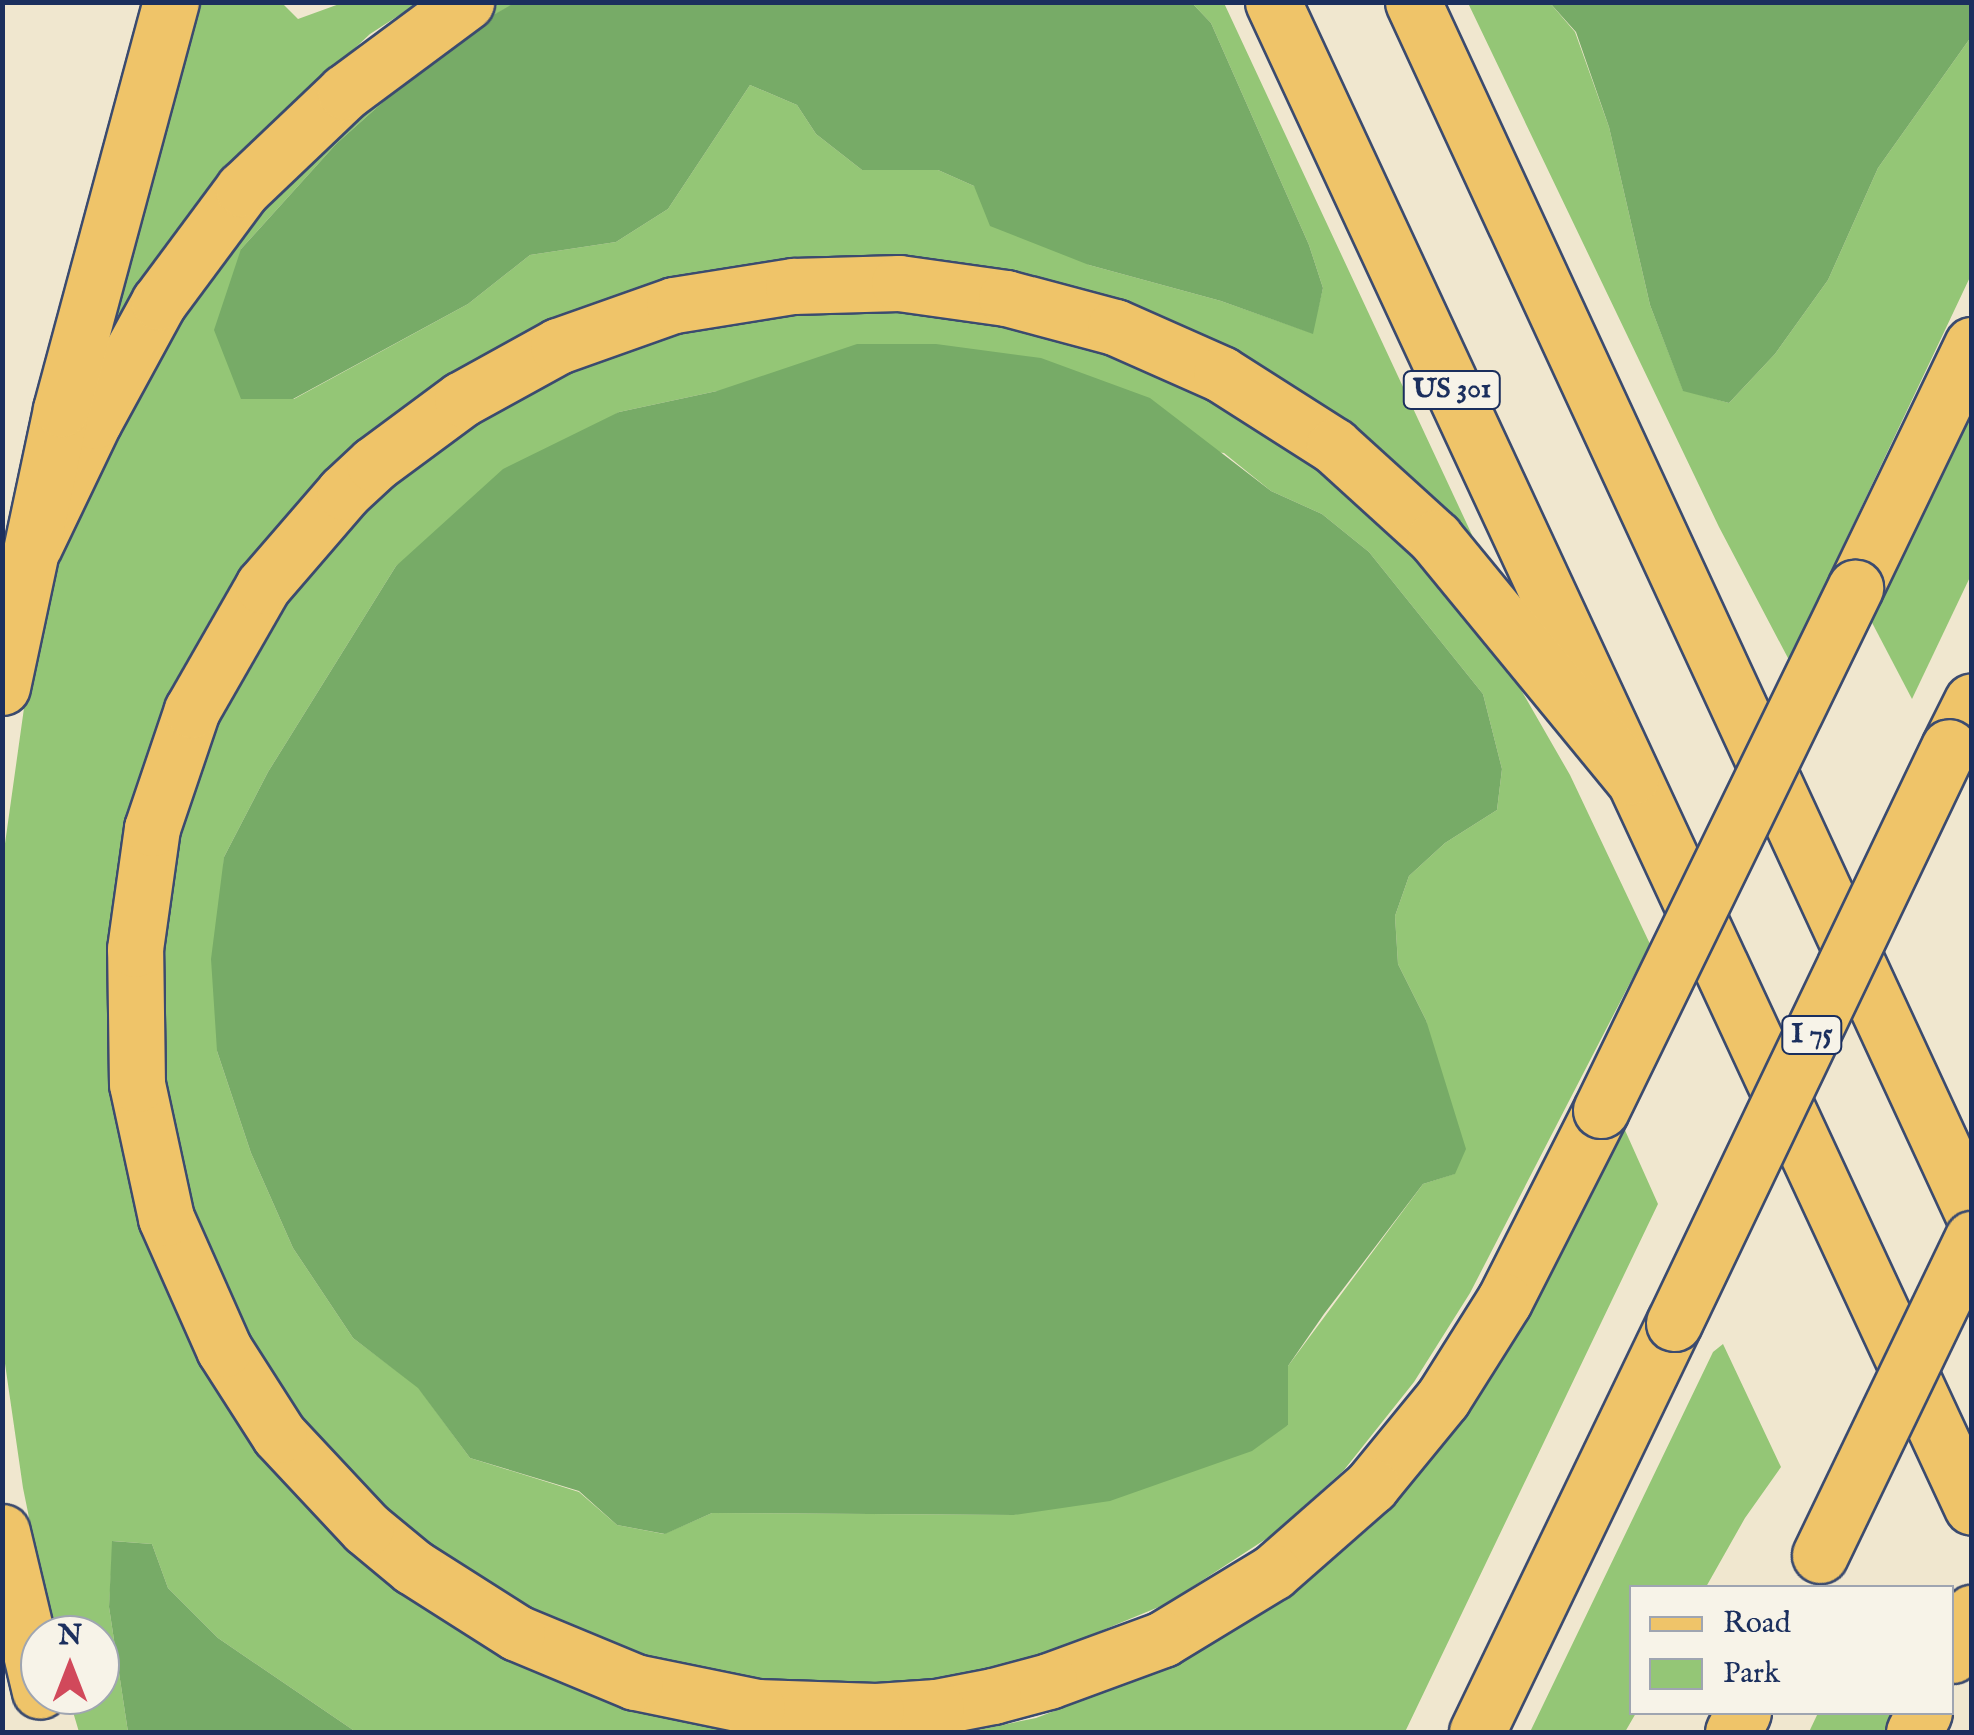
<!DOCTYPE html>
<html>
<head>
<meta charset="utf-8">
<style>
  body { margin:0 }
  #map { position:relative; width:1974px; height:1735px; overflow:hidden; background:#f0e7cf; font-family:"IM FELL English",serif }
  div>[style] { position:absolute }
  .green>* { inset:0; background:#94c676 }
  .forest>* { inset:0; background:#77ab67 }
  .roads { filter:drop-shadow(2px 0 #3b4b6f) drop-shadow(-2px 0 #3b4b6f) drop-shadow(0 2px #3b4b6f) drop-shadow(0 -2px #3b4b6f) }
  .major>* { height:55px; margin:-27.5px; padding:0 27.5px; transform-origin:27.5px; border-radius:27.5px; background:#efc469 }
  .highway>* { height:55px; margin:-27.5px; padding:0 27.5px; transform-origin:27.5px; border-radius:27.5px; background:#efc469 }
  .bridges { filter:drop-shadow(2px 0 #3b4b6f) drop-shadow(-2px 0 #3b4b6f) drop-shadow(0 2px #3b4b6f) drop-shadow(0 -2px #3b4b6f) }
  .highway-bridge>* { height:55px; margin:-27.5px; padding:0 27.5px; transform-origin:27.5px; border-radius:27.5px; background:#efc469 }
  span { translate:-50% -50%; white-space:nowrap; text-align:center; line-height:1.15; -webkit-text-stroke:10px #f7f3e8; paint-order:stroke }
  .shield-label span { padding:2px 8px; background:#f7f3e8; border:2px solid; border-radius:8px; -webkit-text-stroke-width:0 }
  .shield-label { font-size:28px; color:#1b2f5e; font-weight:700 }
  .frame { position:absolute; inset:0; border:5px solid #1b2f5e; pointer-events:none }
  .legend { position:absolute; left:1629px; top:1585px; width:325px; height:130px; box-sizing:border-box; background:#f7f3e8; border:2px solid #9fa5b1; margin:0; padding:12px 18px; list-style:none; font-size:30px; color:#1b2f5e }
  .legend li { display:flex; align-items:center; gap:20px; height:50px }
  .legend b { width:50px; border:2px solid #9fa5b1 }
  .north { position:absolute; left:20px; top:1615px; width:100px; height:100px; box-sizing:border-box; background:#f7f3e8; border:2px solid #9fa5b1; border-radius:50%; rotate:0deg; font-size:28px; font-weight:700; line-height:40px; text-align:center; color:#1b2f5e }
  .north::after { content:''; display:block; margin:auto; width:35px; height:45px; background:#d1495b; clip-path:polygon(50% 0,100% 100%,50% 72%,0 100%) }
</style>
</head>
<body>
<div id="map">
  <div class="green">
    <div style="clip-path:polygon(185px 3px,282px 3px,298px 19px,342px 3px,418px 3px,370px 34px,252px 144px,94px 374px)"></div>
    <div style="clip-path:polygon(488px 3px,516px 3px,474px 26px,402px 85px,336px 144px,241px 249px,241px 399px,294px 399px,468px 304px,530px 255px,616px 242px,668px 209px,750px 85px,797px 105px,816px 134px,862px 170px,938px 170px,974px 186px,1089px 265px,1221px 301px,1312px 333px,1323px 288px,1309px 245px,1211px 23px,1192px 3px,1224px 3px,1473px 537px,1470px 542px,1106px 306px,593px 311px,207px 638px,122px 1117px,366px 1553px,848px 1732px,356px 1732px,218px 1638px,168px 1588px,152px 1544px,113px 1541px,109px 1607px,128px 1732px,79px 1732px,68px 1695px,100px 1695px,100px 1635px,53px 1635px,23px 1488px,2px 1343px,2px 865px,25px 701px,49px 595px,86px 475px,240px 213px)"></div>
    <div style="clip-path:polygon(1468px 3px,1550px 3px,1575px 32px,1609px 127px,1650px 305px,1683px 390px,1729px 403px,1775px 354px,1828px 280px,1878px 168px,1971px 37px,1971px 275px,1789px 660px,1719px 527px)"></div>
    <div style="clip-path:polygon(evenodd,833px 302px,1060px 328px,1245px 409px,1406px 538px,1513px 676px,1570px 775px,1650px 944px,1470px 1293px,1414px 1382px,1344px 1470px,1272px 1535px,1166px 1604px,1040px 1656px,943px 1684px,764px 1685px,623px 1653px,522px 1608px,414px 1538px,267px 1388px,174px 1184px,149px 1001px,184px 777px,269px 606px,443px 431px,647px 332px,833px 302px,717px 391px,1224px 453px,1271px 491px,1322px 514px,1369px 552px,1483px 694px,1502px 769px,1497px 810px,1445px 843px,1409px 876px,1395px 916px,1398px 964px,1426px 1020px,1454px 1174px,1423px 1184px,1288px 1366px,1288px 1425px,1014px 1515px,712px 1513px,664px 1534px,617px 1525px,579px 1492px,470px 1458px,418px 1387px,353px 1338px,293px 1248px,251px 1153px,217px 1051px,224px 857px,268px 772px,396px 566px,619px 412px,717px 391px)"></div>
    <div style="clip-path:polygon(1971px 381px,1971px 575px,1912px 699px,1868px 615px)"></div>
    <div style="clip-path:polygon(1620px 1119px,1658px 1204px,1405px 1732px,968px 1732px,1036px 1718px,1174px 1665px,1290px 1594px,1370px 1528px,1455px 1428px,1486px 1381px)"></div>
    <div style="clip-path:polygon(1723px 1344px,1781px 1467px,1745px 1518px,1706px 1587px,1632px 1588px,1632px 1712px,1636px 1713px,1625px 1732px,1530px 1732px,1713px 1352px)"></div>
    <div style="clip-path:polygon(1818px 1713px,1895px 1712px,1895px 1714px,1885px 1732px,1809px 1732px)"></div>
  </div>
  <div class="forest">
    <div style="clip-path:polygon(516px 2px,1192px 3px,1211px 23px,1309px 245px,1323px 288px,1313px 334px,1221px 301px,1089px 265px,990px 226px,974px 186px,938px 170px,862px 170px,816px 134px,797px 105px,750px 85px,668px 209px,616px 242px,530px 255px,468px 304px,293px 399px,241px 399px,214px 330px,241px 249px,336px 144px,402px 85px,474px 26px)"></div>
    <div style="clip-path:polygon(1550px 3px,1971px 3px,1971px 37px,1878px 168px,1828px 280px,1775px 354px,1729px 403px,1683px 391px,1650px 305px,1609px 127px,1576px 32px)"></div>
    <div style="clip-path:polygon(857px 344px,936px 344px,1041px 358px,1150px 398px,1271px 491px,1322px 514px,1369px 552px,1483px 694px,1502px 769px,1497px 810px,1445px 843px,1409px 876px,1395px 916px,1398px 964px,1426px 1020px,1466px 1149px,1455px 1174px,1423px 1184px,1324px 1314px,1288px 1366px,1288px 1425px,1252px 1451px,1110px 1501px,1014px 1515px,712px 1513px,665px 1534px,617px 1525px,579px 1491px,470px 1458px,418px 1388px,353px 1338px,293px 1248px,251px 1153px,217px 1051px,211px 959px,224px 857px,268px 772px,396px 566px,503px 469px,619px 412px,717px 391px)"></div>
    <div style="clip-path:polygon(112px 1541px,152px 1544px,168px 1588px,218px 1638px,356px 1732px,128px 1732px,109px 1607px)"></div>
  </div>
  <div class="roads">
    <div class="major">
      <div style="left:1273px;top:2px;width:1659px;rotate:65.09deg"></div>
      <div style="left:1413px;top:2px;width:1333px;rotate:65.2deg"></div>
    </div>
    <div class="highway">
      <div style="left:34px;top:546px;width:139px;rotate:-64.4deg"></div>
      <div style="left:94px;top:421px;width:136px;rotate:-61.4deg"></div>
      <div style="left:159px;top:302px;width:141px;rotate:-53.4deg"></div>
      <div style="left:243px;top:189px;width:141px;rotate:-43.6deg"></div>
      <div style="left:345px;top:92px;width:151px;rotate:-36.6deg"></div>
      <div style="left:1855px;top:588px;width:270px;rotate:-64.3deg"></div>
      <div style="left:2px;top:687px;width:284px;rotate:-78deg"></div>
      <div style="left:61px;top:409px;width:422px;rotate:-74.9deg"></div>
      <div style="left:1949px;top:747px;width:51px;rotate:-63.4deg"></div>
      <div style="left:1601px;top:1110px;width:214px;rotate:116.9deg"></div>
      <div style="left:1504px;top:1301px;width:115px;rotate:122.2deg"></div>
      <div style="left:1443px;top:1398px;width:114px;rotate:129.3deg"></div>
      <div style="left:1371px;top:1486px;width:130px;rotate:138.7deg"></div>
      <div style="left:1273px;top:1572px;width:129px;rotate:148.7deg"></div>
      <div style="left:1163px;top:1639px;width:121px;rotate:159.8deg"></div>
      <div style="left:1049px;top:1681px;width:58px;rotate:165deg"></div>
      <div style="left:993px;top:1696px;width:58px;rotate:169.1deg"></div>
      <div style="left:936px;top:1707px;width:60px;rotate:176.2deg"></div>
      <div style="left:876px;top:1711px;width:119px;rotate:-178.1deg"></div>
      <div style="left:757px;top:1707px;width:125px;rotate:-168.4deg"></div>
      <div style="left:635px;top:1682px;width:128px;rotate:-157.4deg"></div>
      <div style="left:517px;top:1633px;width:123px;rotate:-147.6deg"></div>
      <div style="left:413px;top:1567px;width:61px;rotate:-140.3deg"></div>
      <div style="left:366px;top:1528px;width:127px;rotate:-133.1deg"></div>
      <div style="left:279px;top:1435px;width:102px;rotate:-122.6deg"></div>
      <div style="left:224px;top:1349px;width:143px;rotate:-113.9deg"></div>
      <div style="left:166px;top:1218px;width:137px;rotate:-102.2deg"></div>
      <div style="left:137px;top:1084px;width:135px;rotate:-90.8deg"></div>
      <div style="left:135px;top:949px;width:122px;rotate:-82deg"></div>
      <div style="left:152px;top:828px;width:125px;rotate:-71.3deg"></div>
      <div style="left:192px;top:710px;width:143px;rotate:-60.2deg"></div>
      <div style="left:263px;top:586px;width:124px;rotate:-49.2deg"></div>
      <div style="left:344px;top:492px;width:41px;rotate:-43deg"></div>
      <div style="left:374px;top:464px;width:109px;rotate:-36.5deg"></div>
      <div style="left:462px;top:399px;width:110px;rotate:-28.9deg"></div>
      <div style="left:558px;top:346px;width:123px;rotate:-19.5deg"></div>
      <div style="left:674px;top:305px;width:121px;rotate:-9.1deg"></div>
      <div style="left:793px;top:286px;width:106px;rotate:-1.6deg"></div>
      <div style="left:899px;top:283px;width:108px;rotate:8deg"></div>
      <div style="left:1006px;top:298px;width:113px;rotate:14.9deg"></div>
      <div style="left:1115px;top:327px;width:116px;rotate:23.9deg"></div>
      <div style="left:1221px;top:374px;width:134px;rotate:32.5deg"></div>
      <div style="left:1334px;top:446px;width:137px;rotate:42.3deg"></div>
      <div style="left:1435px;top:538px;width:309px;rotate:50.6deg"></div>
      <div style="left:2px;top:1532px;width:163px;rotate:76.6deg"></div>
      <div style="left:1952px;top:1655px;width:47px;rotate:-64.5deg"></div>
      <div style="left:1477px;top:1732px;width:454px;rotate:-64.3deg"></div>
      <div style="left:1733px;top:1732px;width:22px;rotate:-63deg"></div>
      <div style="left:1914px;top:1732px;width:22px;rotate:-63deg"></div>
    </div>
  </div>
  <div class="bridges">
    <div class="highway-bridge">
      <div style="left:1601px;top:1110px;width:581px;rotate:-64.05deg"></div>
      <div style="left:1674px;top:1323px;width:638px;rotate:-64.48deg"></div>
      <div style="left:1820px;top:1555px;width:351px;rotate:-64.3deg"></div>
    </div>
  </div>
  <div class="shield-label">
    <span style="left:1452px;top:390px">US 301</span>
    <span style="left:1812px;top:1035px">I 75</span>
  </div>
  <div class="frame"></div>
  <ul class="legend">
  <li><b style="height:12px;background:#efc469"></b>Road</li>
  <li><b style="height:28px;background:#94c676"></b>Park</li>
  </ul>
  <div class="north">N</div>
</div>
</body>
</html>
